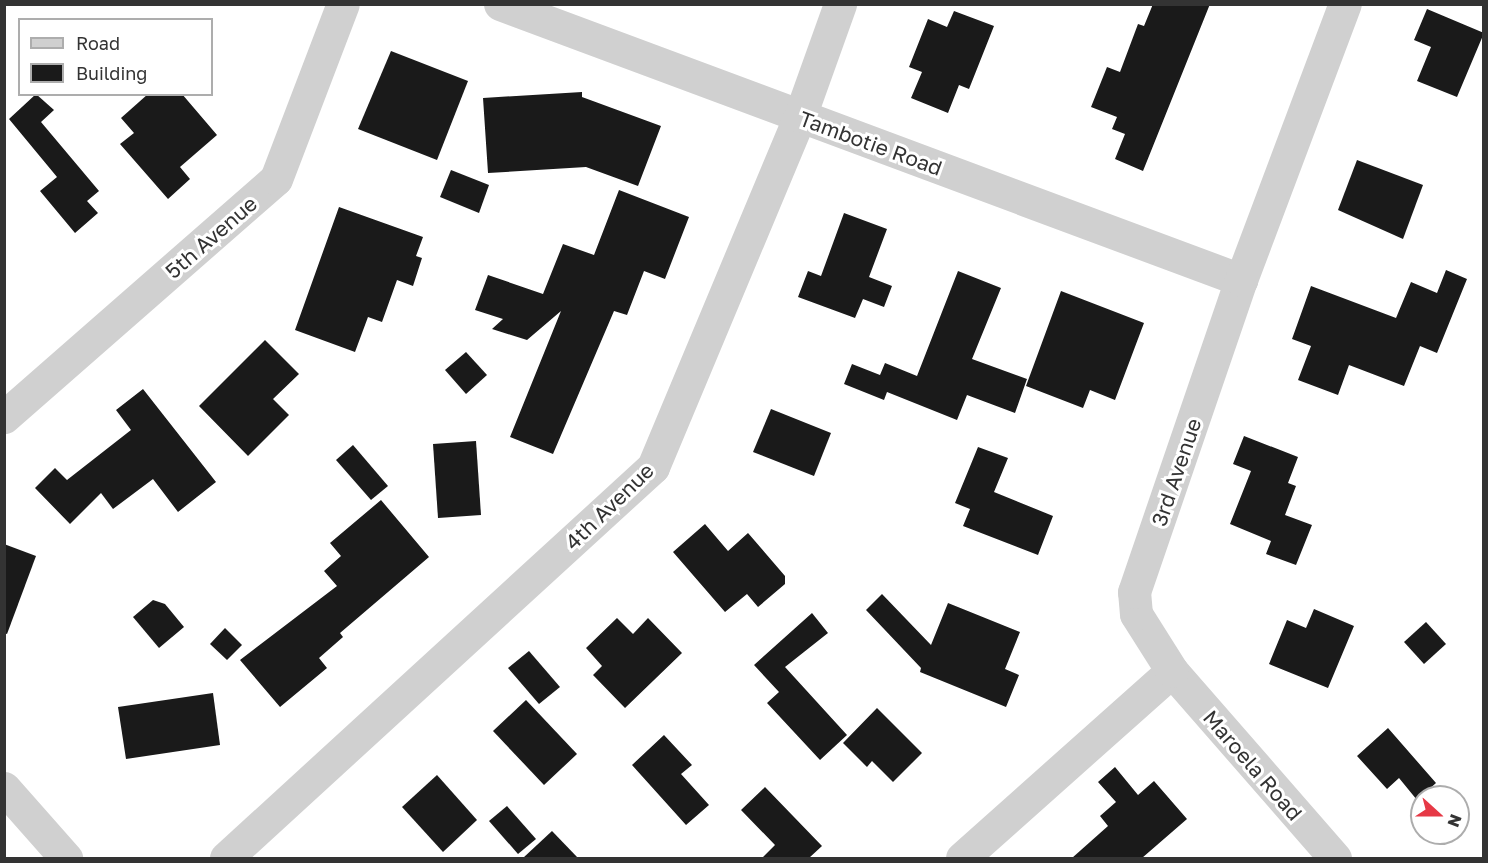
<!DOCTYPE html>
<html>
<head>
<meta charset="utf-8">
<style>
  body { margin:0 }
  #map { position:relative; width:1488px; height:863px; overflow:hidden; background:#fff; font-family:"Golos Text",sans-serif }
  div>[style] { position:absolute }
  .building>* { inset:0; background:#1a1a1a }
  .minor>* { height:33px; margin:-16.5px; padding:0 16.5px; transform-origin:16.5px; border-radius:16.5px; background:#d0d0d0 }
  span { translate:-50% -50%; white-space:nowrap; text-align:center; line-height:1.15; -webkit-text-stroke:6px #fff; paint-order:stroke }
  .street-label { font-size:21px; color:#333 }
  .frame { position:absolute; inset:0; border:6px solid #333; pointer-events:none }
  .legend { position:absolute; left:18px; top:18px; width:195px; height:78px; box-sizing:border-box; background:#fff; border:2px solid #adadad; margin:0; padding:8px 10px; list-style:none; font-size:18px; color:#333 }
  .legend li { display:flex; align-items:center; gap:12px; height:30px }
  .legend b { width:30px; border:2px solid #adadad }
  .north { position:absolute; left:1410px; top:785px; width:60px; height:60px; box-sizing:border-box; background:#fff; border:2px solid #adadad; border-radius:50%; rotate:111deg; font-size:16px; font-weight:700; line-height:24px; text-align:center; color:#333 }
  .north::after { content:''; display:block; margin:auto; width:21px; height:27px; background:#e63946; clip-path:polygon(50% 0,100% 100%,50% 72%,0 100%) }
</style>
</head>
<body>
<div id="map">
  <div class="building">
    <div style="clip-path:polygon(1153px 4px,1210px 4px,1143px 171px,1115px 159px,1125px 134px,1112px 129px,1117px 117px,1091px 107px,1107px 67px,1120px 72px,1138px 24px,1144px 26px)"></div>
    <div style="clip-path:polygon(1427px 9px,1484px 33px,1457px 97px,1417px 81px,1431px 47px,1414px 40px)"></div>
    <div style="clip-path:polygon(954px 11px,994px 26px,969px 89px,959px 85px,948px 113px,911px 98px,922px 72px,909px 67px,928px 19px,947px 27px)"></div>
    <div style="clip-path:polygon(391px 51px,468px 81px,437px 160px,358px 129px)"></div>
    <div style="clip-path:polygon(582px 92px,582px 97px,661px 126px,638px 186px,586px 167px,488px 173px,483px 98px)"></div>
    <div style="clip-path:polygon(36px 94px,54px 110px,41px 122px,99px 191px,87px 201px,98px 213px,75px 233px,40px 191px,57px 177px,9px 119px)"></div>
    <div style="clip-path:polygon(148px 94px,182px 94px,217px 135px,180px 167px,190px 179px,168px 199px,120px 144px,134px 133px,121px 118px)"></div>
    <div style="clip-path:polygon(1357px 160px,1423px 185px,1403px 239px,1338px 210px)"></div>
    <div style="clip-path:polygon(451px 170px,489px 185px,479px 213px,440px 197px)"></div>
    <div style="clip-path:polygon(619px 190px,689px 217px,665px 279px,644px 271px,627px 315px,614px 311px,553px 454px,510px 437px,561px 311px,527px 340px,492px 329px,503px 319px,475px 310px,488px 275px,543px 294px,563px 244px,594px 255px)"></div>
    <div style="clip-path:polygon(339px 207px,423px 237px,416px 256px,422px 258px,413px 286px,397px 280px,382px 322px,368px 317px,355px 352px,295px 330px)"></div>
    <div style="clip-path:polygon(844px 213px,887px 229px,869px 277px,892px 286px,884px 307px,863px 299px,855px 318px,798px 297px,808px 271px,821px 276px)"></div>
    <div style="clip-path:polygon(1446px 270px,1467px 279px,1437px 353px,1420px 346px,1404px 386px,1349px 365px,1338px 395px,1298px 380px,1311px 346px,1292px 339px,1311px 286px,1396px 318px,1411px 282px,1437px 293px)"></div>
    <div style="clip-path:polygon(958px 271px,1001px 288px,972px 359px,1027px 379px,1015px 413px,967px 395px,957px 420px,887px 392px,884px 400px,844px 384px,852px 364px,880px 375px,885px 363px,917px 376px)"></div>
    <div style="clip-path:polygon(1061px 291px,1144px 323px,1115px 400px,1090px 390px,1083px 408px,1026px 386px)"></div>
    <div style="clip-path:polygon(265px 340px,299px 374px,273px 399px,289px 415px,248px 456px,199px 406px)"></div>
    <div style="clip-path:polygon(466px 352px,487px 375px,466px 394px,445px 370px)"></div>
    <div style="clip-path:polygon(143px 389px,216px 482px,178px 512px,153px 479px,113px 509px,101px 493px,70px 524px,35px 488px,55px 468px,67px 480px,131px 430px,116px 410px)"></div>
    <div style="clip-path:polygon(771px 409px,831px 433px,814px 476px,753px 452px)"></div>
    <div style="clip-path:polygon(1244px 436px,1298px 457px,1288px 483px,1296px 486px,1285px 515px,1312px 525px,1296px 565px,1266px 554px,1271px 541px,1230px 524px,1251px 471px,1233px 464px)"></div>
    <div style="clip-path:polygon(476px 441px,481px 515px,438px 518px,433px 444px)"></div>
    <div style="clip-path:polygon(353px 445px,388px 486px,371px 500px,336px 460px)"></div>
    <div style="clip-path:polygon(978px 447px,1008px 458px,994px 492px,1053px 516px,1038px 555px,963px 526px,970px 509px,955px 503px)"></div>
    <div style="clip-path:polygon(381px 500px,429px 557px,340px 633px,343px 637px,319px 658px,327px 668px,280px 707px,240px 660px,337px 586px,324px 571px,341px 556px,330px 543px)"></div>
    <div style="clip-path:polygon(705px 524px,728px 551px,748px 533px,785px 576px,785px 584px,758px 607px,747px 594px,725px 612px,673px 552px)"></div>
    <div style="clip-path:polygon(4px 544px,36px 556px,7px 634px,4px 633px)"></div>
    <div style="clip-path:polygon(882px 594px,931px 645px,948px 603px,1020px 632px,1005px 669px,1019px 675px,1006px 707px,920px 672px,921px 668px,866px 610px)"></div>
    <div style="clip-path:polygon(153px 600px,165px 604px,184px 627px,159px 648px,133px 617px)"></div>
    <div style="clip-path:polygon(1314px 609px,1354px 626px,1328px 688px,1269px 664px,1287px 620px,1306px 628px)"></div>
    <div style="clip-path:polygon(812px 613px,828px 633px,785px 667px,847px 735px,820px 760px,767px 703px,779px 692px,754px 665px)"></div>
    <div style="clip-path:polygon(617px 618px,633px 634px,648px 618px,682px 653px,625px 708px,593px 675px,602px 666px,586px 648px)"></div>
    <div style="clip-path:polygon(1426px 622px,1446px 644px,1424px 664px,1404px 642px)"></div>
    <div style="clip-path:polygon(225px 628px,242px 645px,227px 660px,210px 644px)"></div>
    <div style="clip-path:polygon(529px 651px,560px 687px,539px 704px,508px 668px)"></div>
    <div style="clip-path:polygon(213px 693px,220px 745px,126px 759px,118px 707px)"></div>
    <div style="clip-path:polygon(526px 700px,577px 754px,544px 785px,493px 731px)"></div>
    <div style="clip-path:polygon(877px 708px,922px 753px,893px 782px,872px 761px,867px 767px,843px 743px)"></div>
    <div style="clip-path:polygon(1388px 728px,1436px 783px,1417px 800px,1399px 778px,1387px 789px,1357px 756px)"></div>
    <div style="clip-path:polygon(664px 735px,692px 765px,681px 774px,709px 805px,686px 825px,632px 765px)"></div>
    <div style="clip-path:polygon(1115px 767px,1138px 795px,1154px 781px,1187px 819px,1142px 858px,1072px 858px,1108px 826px,1100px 816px,1116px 802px,1098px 782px)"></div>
    <div style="clip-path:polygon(437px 775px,477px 820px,443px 852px,402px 807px)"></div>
    <div style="clip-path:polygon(765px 787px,822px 846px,809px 858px,762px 858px,775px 845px,741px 810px)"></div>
    <div style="clip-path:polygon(507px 806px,536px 839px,518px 854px,489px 821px)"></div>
    <div style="clip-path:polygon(552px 831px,578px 858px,523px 858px)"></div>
  </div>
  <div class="minor">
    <div style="left:500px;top:4px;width:791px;rotate:20.43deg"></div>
    <div style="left:4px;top:417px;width:361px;rotate:-41.2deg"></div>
    <div style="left:276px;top:179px;width:187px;rotate:-69.1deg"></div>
    <div style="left:4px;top:788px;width:94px;rotate:48.5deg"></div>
    <div style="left:226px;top:858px;width:579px;rotate:-42.48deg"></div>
    <div style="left:653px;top:467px;width:381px;rotate:-67.3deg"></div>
    <div style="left:800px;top:116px;width:119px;rotate:-70.3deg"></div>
    <div style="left:962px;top:858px;width:281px;rotate:-41.7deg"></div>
    <div style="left:1335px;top:858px;width:248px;rotate:-131.1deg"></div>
    <div style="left:1172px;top:671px;width:67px;rotate:-122.3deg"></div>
    <div style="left:1136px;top:614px;width:22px;rotate:-95deg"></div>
    <div style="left:1134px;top:592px;width:330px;rotate:-71.1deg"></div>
    <div style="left:1241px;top:280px;width:295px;rotate:-69.4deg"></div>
  </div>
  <div class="street-label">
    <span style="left:871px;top:143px;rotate:20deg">Tambotie Road</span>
    <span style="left:211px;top:237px;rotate:-41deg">5th Avenue</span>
    <span style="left:1176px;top:472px;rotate:-71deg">3rd Avenue</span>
    <span style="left:609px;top:506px;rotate:-44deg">4th Avenue</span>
    <span style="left:1253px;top:765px;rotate:49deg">Maroela Road</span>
  </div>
  <div class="frame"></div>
  <ul class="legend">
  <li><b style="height:8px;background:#d0d0d0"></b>Road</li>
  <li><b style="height:16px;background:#1a1a1a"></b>Building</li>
  </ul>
  <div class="north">N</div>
</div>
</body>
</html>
